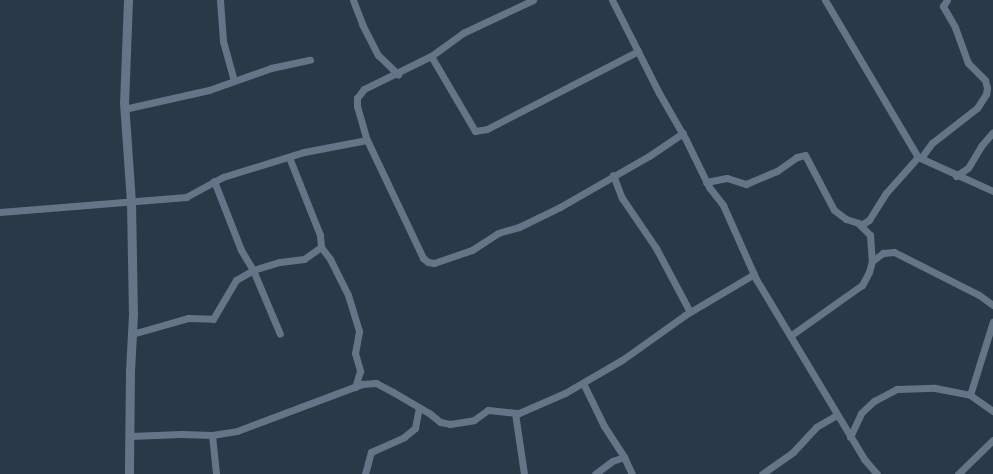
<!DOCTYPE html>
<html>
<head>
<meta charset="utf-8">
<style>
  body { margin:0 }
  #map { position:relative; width:993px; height:474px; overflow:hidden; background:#293948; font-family:Raleway,sans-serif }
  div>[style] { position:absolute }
  .minor>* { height:7px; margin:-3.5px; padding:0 3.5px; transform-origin:3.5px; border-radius:3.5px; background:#637587 }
  .tertiary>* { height:9px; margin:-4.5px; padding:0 4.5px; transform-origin:4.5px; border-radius:4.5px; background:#637587 }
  span { translate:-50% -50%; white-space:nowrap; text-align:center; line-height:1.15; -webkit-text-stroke:4px #181f26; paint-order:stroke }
</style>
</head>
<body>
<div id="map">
  <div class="minor">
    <div style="left:220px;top:0;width:41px;rotate:85.8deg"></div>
    <div style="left:223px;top:41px;width:41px;rotate:74.6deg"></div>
    <div style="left:353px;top:0;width:26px;rotate:69deg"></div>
    <div style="left:362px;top:24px;width:35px;rotate:63deg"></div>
    <div style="left:378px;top:55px;width:28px;rotate:44deg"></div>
    <div style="left:533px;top:0;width:77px;rotate:154.8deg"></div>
    <div style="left:463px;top:33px;width:39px;rotate:144deg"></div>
    <div style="left:431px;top:56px;width:87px;rotate:59.6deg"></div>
    <div style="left:475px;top:131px;width:12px;rotate:-9deg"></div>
    <div style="left:487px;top:129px;width:170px;rotate:-27.3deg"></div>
    <div style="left:612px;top:0;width:104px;rotate:63.2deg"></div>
    <div style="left:659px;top:93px;width:54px;rotate:60.1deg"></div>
    <div style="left:686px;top:140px;width:52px;rotate:63.9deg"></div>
    <div style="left:709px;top:187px;width:23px;rotate:52deg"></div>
    <div style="left:723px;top:205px;width:81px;rotate:66deg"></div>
    <div style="left:756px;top:279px;width:210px;rotate:59deg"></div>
    <div style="left:864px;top:459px;width:20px;rotate:49deg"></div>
    <div style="left:825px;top:0;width:182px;rotate:59.4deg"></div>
    <div style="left:918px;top:157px;width:82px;rotate:24.4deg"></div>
    <div style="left:431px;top:56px;width:75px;rotate:153.8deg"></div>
    <div style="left:364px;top:89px;width:11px;rotate:128deg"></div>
    <div style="left:357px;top:98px;width:8px;rotate:90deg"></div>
    <div style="left:357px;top:106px;width:35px;rotate:74deg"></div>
    <div style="left:367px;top:140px;width:131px;rotate:64.6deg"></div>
    <div style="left:423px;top:258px;width:6px;rotate:39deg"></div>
    <div style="left:428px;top:262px;width:6px;rotate:9deg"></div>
    <div style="left:434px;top:263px;width:40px;rotate:-18.9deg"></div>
    <div style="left:472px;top:250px;width:31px;rotate:-33deg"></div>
    <div style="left:498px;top:233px;width:22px;rotate:-16deg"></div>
    <div style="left:519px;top:227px;width:46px;rotate:-26deg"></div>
    <div style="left:560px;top:207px;width:103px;rotate:-29.8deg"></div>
    <div style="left:649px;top:156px;width:41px;rotate:-34.1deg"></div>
    <div style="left:124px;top:109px;width:87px;rotate:-12.6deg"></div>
    <div style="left:209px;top:90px;width:66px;rotate:-19.5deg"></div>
    <div style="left:271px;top:68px;width:40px;rotate:-12deg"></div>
    <div style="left:921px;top:158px;width:19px;rotate:-54deg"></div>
    <div style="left:932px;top:143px;width:57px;rotate:-37.9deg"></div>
    <div style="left:977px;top:108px;width:17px;rotate:-57deg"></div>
    <div style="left:986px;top:94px;width:6px;rotate:-81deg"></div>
    <div style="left:987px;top:88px;width:8px;rotate:-104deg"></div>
    <div style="left:985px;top:80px;width:24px;rotate:-135deg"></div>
    <div style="left:968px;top:63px;width:38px;rotate:-110deg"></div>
    <div style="left:955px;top:27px;width:24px;rotate:-120deg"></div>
    <div style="left:943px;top:6px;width:7px;rotate:-56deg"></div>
    <div style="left:613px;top:175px;width:25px;rotate:69deg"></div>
    <div style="left:622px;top:198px;width:60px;rotate:55.8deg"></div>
    <div style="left:656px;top:248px;width:72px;rotate:62deg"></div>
    <div style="left:956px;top:176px;width:14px;rotate:-34deg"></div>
    <div style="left:968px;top:168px;width:26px;rotate:-59deg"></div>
    <div style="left:981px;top:146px;width:18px;rotate:-49deg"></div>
    <div style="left:214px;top:181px;width:74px;rotate:68.6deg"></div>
    <div style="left:241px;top:250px;width:23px;rotate:59deg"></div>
    <div style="left:253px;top:270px;width:69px;rotate:67.1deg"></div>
    <div style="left:706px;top:182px;width:21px;rotate:-11deg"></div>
    <div style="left:727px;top:178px;width:20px;rotate:18deg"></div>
    <div style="left:746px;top:184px;width:34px;rotate:-23deg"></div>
    <div style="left:777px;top:171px;width:24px;rotate:-35deg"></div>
    <div style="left:797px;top:157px;width:8px;rotate:-14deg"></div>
    <div style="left:805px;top:155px;width:62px;rotate:62.2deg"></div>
    <div style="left:834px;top:210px;width:15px;rotate:37deg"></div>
    <div style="left:846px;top:219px;width:13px;rotate:18deg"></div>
    <div style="left:858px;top:223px;width:17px;rotate:45deg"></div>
    <div style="left:870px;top:235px;width:26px;rotate:86deg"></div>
    <div style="left:872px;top:261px;width:11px;rotate:105deg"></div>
    <div style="left:869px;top:272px;width:15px;rotate:118deg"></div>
    <div style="left:862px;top:285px;width:88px;rotate:144.7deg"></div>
    <div style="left:0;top:212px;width:187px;rotate:-4.6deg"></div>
    <div style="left:186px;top:197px;width:42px;rotate:-28.4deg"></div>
    <div style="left:223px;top:177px;width:85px;rotate:-17.2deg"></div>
    <div style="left:304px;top:152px;width:64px;rotate:-10.8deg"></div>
    <div style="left:861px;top:225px;width:9px;rotate:-32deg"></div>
    <div style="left:869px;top:220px;width:32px;rotate:-58deg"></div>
    <div style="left:886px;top:193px;width:48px;rotate:-48.4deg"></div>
    <div style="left:321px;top:247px;width:15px;rotate:53deg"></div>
    <div style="left:330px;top:259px;width:40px;rotate:63.4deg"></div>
    <div style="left:348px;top:295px;width:38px;rotate:73deg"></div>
    <div style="left:359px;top:331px;width:22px;rotate:100deg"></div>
    <div style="left:355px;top:353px;width:19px;rotate:74deg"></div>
    <div style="left:360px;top:371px;width:17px;rotate:107deg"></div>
    <div style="left:872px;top:261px;width:14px;rotate:-36deg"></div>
    <div style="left:883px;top:253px;width:11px;rotate:-5deg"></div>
    <div style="left:894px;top:252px;width:95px;rotate:26.8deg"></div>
    <div style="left:979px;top:295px;width:17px;rotate:36deg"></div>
    <div style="left:132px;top:334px;width:58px;rotate:-15.9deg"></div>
    <div style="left:188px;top:318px;width:25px;rotate:2deg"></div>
    <div style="left:213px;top:319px;width:45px;rotate:-59.5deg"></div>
    <div style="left:236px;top:280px;width:20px;rotate:-30deg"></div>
    <div style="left:253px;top:270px;width:28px;rotate:-17deg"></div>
    <div style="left:280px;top:262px;width:24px;rotate:-7deg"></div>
    <div style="left:304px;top:259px;width:21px;rotate:-35deg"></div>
    <div style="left:321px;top:247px;width:12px;rotate:-95deg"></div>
    <div style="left:320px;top:235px;width:84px;rotate:-111.7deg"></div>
    <div style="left:583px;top:383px;width:48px;rotate:64deg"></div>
    <div style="left:604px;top:426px;width:37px;rotate:57deg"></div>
    <div style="left:624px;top:457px;width:19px;rotate:65deg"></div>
    <div style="left:970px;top:395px;width:77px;rotate:-72.7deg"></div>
    <div style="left:515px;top:413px;width:62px;rotate:81.6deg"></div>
    <div style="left:212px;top:435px;width:39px;rotate:84deg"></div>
    <div style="left:130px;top:436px;width:51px;rotate:-2.2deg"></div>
    <div style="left:181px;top:434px;width:31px;rotate:2deg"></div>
    <div style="left:212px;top:435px;width:25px;rotate:-9deg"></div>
    <div style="left:237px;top:431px;width:134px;rotate:-20.6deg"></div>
    <div style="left:362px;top:384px;width:14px;rotate:-4deg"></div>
    <div style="left:376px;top:383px;width:19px;rotate:28deg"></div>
    <div style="left:393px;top:392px;width:42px;rotate:30.3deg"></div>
    <div style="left:429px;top:413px;width:14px;rotate:39deg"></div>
    <div style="left:440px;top:422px;width:10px;rotate:11deg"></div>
    <div style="left:450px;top:424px;width:24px;rotate:-9deg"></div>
    <div style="left:474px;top:420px;width:17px;rotate:-36deg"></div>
    <div style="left:488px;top:410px;width:31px;rotate:6deg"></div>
    <div style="left:519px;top:413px;width:50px;rotate:-23.5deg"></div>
    <div style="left:565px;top:393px;width:66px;rotate:-30.1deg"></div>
    <div style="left:622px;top:360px;width:77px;rotate:-35.5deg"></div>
    <div style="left:685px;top:315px;width:80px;rotate:-30.7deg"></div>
    <div style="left:850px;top:437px;width:26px;rotate:-65deg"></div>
    <div style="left:861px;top:413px;width:18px;rotate:-43deg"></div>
    <div style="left:874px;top:401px;width:26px;rotate:-28deg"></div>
    <div style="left:897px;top:389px;width:38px;rotate:-2deg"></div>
    <div style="left:935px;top:388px;width:36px;rotate:11deg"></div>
    <div style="left:970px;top:395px;width:28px;rotate:35deg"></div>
    <div style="left:365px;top:474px;width:23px;rotate:-75deg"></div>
    <div style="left:371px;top:452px;width:36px;rotate:-24deg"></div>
    <div style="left:404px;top:437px;width:14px;rotate:-39deg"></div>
    <div style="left:415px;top:428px;width:21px;rotate:-79deg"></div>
    <div style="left:595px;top:474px;width:21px;rotate:-37deg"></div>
    <div style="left:612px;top:461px;width:13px;rotate:-18deg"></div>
    <div style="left:762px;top:474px;width:38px;rotate:-35deg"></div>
    <div style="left:793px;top:452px;width:34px;rotate:-47deg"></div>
    <div style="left:816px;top:427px;width:24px;rotate:-30deg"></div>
    <div style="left:958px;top:474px;width:49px;rotate:-44.2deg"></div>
  </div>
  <div class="tertiary">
    <div style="left:128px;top:0;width:102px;rotate:92.2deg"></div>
    <div style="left:124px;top:102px;width:100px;rotate:86deg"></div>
    <div style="left:131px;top:202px;width:112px;rotate:89deg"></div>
    <div style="left:133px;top:314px;width:58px;rotate:93deg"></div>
    <div style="left:130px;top:372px;width:102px;rotate:90.6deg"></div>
  </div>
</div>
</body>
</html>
